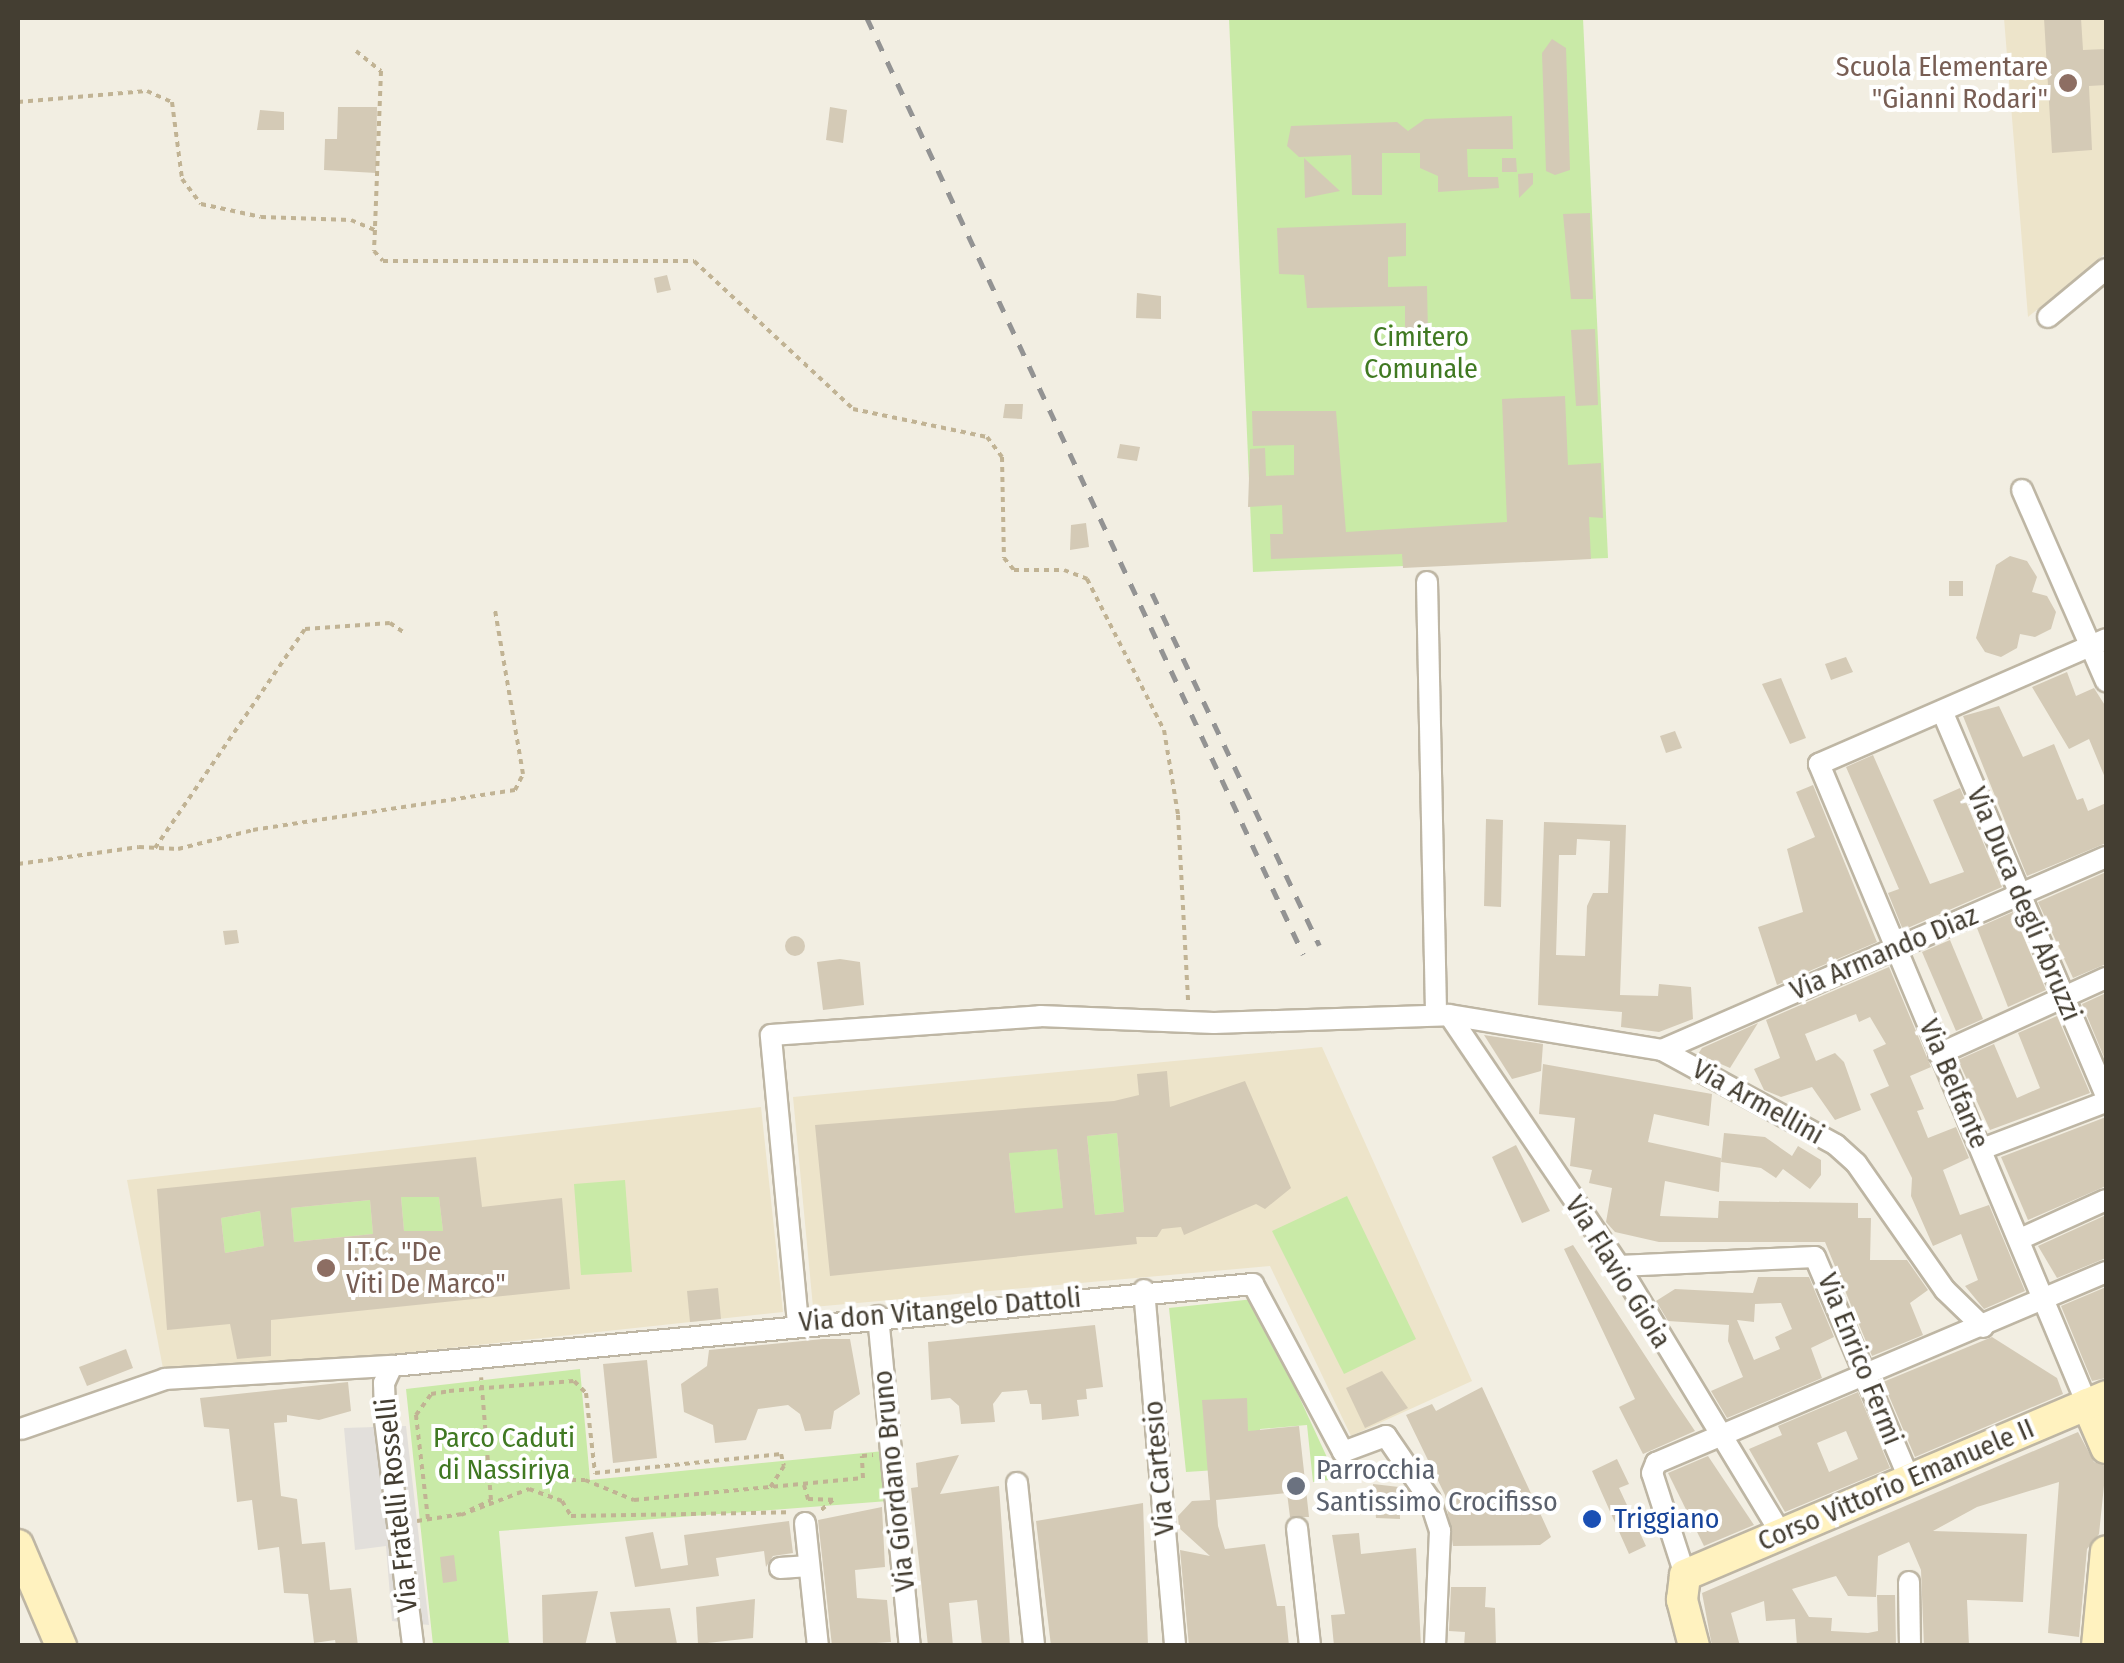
<!DOCTYPE html>
<html>
<head>
<meta charset="utf-8">
<style>
  body { margin:0 }
  #map { position:relative; width:2124px; height:1663px; overflow:hidden; background:#f2eee2; font-family:"Fira Sans Condensed",sans-serif }
  div>[style] { position:absolute }
  .education>* { inset:0; background:#ede4ca }
  .green>* { inset:0; background:#c9eaa7 }
  .parking>* { inset:0; background:#e2dfdb }
  .building>* { inset:0; background:#d4cab6 }
  .round { border-radius:50% }
  .path>* { height:4px; margin-top:-2px; transform-origin:0; background:repeating-linear-gradient(90deg,#c1b394 0 5px,transparent 0 10px) }
  .roads { filter:drop-shadow(2px 0 #beb6a4) drop-shadow(-2px 0 #beb6a4) drop-shadow(0 2px #beb6a4) drop-shadow(0 -2px #beb6a4) }
  .street>* { height:20px; margin:-10px; padding:0 10px; transform-origin:10px; border-radius:10px; background:#fff }
  .secondary>* { height:30px; margin:-15px; padding:0 15px; transform-origin:15px; border-radius:15px; background:#fff2bf }
  .rail>* { height:5px; margin-top:-2.5px; transform-origin:0; background:repeating-linear-gradient(90deg,#939393 0 12px,transparent 0 24px) }
  .dots>* { width:28px; height:28px; translate:-50% -50%; box-sizing:border-box; border:5px solid #fff; border-radius:50% }
  span { translate:-50% -50%; white-space:nowrap; text-align:center; line-height:1.15; -webkit-text-stroke:8px #fff; paint-order:stroke }
  .education-label { font-size:28px; color:#785e54 }
  .right { translate:-100% -50%; text-align:right }
  .left { translate:0 -50%; text-align:left }
  .park-label { font-size:28px; color:#407922 }
  .street-label { font-size:28px; color:#443e32 }
  .worship-label { font-size:28px; color:#5b616d }
  .transit-label { font-size:28px; color:#164399 }
  .frame { position:absolute; inset:0; border:20px solid #443e32; pointer-events:none }
</style>
</head>
<body>
<div id="map">
  <div class="education">
    <div style="clip-path:polygon(2004px 18px,2106px 18px,2106px 253px,2028px 317px)"></div>
    <div style="clip-path:polygon(1322px 1047px,1472px 1381px,1351px 1436px,1270px 1266px,813px 1307px,793px 1097px)"></div>
    <div style="clip-path:polygon(761px 1107px,783px 1312px,165px 1379px,127px 1180px)"></div>
  </div>
  <div class="green">
    <div style="clip-path:polygon(1229px 18px,1583px 18px,1608px 558px,1253px 572px)"></div>
    <div style="clip-path:polygon(1117px 1133px,1124px 1212px,1095px 1215px,1087px 1136px)"></div>
    <div style="clip-path:polygon(1056px 1139px,1064px 1217px,1045px 1219px,1043px 1210px,1035px 1211px,1016px 1222px,1008px 1143px,1027px 1142px,1029px 1151px,1037px 1151px)"></div>
    <div style="clip-path:polygon(625px 1180px,632px 1272px,581px 1275px,574px 1184px)"></div>
    <div style="clip-path:polygon(1347px 1196px,1416px 1339px,1344px 1374px,1272px 1231px)"></div>
    <div style="clip-path:polygon(401px 1197px,439px 1197px,443px 1231px,404px 1231px)"></div>
    <div style="clip-path:polygon(370px 1200px,373px 1234px,294px 1242px,291px 1208px)"></div>
    <div style="clip-path:polygon(260px 1211px,264px 1246px,225px 1253px,221px 1218px)"></div>
    <div style="clip-path:polygon(1254px 1299px,1337px 1479px,1313px 1482px,1307px 1425px,1260px 1429px,1263px 1467px,1186px 1472px,1169px 1308px)"></div>
    <div style="clip-path:polygon(580px 1369px,590px 1480px,884px 1451px,888px 1501px,499px 1531px,509px 1645px,433px 1645px,406px 1389px)"></div>
  </div>
  <div class="parking">
    <div style="clip-path:polygon(406px 1426px,429px 1625px,392px 1621px,386px 1546px,355px 1550px,344px 1428px)"></div>
  </div>
  <div class="building">
    <div style="clip-path:polygon(2044px 18px,2081px 18px,2083px 50px,2106px 49px,2106px 85px,2089px 86px,2092px 150px,2052px 153px)"></div>
    <div style="clip-path:polygon(1552px 39px,1566px 48px,1570px 170px,1555px 175px,1546px 171px,1542px 53px)"></div>
    <div style="clip-path:polygon(338px 107px,377px 107px,376px 173px,324px 170px,325px 139px,337px 139px)"></div>
    <div style="clip-path:polygon(830px 107px,847px 110px,843px 143px,826px 140px)"></div>
    <div style="clip-path:polygon(260px 110px,284px 112px,284px 130px,257px 130px)"></div>
    <div style="clip-path:polygon(1512px 116px,1513px 149px,1467px 149px,1468px 177px,1498px 177px,1499px 188px,1438px 192px,1438px 176px,1420px 168px,1420px 153px,1382px 153px,1382px 195px,1352px 195px,1351px 155px,1299px 157px,1287px 146px,1291px 126px,1397px 122px,1408px 131px,1425px 119px)"></div>
    <div style="clip-path:polygon(1304px 158px,1340px 191px,1305px 198px)"></div>
    <div style="clip-path:polygon(1502px 158px,1516px 158px,1517px 172px,1502px 172px)"></div>
    <div style="clip-path:polygon(1533px 173px,1533px 184px,1519px 198px,1518px 174px)"></div>
    <div style="clip-path:polygon(1590px 213px,1593px 299px,1571px 299px,1563px 214px)"></div>
    <div style="clip-path:polygon(1406px 223px,1406px 256px,1388px 257px,1388px 287px,1427px 286px,1428px 334px,1405px 334px,1405px 306px,1307px 308px,1304px 275px,1279px 274px,1277px 228px)"></div>
    <div style="clip-path:polygon(667px 275px,671px 290px,657px 293px,654px 278px)"></div>
    <div style="clip-path:polygon(1137px 293px,1161px 296px,1161px 319px,1136px 318px)"></div>
    <div style="clip-path:polygon(1595px 329px,1598px 405px,1576px 406px,1571px 330px)"></div>
    <div style="clip-path:polygon(1565px 396px,1568px 465px,1601px 463px,1603px 518px,1589px 517px,1591px 559px,1403px 568px,1402px 554px,1271px 559px,1270px 534px,1283px 534px,1282px 505px,1248px 507px,1250px 449px,1265px 448px,1266px 476px,1294px 475px,1294px 445px,1253px 446px,1252px 411px,1336px 411px,1346px 532px,1507px 522px,1502px 399px)"></div>
    <div style="clip-path:polygon(1005px 404px,1023px 404px,1022px 419px,1003px 418px)"></div>
    <div style="clip-path:polygon(1120px 444px,1140px 447px,1137px 461px,1117px 458px)"></div>
    <div style="clip-path:polygon(1086px 523px,1089px 547px,1070px 550px,1071px 525px)"></div>
    <div style="clip-path:polygon(2010px 556px,2027px 561px,2037px 577px,2032px 592px,2047px 596px,2056px 612px,2051px 629px,2035px 637px,2020px 634px,2017px 648px,2001px 657px,1985px 652px,1976px 638px,1996px 565px)"></div>
    <div style="clip-path:polygon(1949px 581px,1963px 581px,1963px 596px,1949px 596px)"></div>
    <div style="clip-path:polygon(1846px 657px,1853px 672px,1831px 680px,1825px 664px)"></div>
    <div style="clip-path:polygon(2067px 672px,2076px 696px,2094px 688px,2106px 707px,2106px 780px,2089px 739px,2069px 749px,2032px 687px)"></div>
    <div style="clip-path:polygon(1781px 678px,1806px 738px,1790px 744px,1762px 684px)"></div>
    <div style="clip-path:polygon(1999px 706px,2023px 757px,2054px 744px,2077px 800px,2083px 798px,2088px 811px,2106px 803px,2106px 843px,2027px 876px,1963px 716px)"></div>
    <div style="clip-path:polygon(1675px 731px,1682px 748px,1666px 753px,1660px 736px)"></div>
    <div style="clip-path:polygon(1873px 755px,1930px 884px,1964px 872px,1933px 800px,1960px 788px,2002px 887px,1903px 930px,1888px 893px,1899px 889px,1846px 767px)"></div>
    <div style="clip-path:polygon(1813px 785px,1877px 942px,1777px 985px,1758px 927px,1803px 912px,1787px 849px,1815px 837px,1796px 792px)"></div>
    <div style="clip-path:polygon(1486px 819px,1503px 820px,1501px 907px,1484px 906px)"></div>
    <div style="clip-path:polygon(evenodd,1544px 822px,1626px 825px,1620px 995px,1658px 996px,1659px 984px,1691px 987px,1693px 1019px,1659px 1032px,1621px 1027px,1622px 1012px,1538px 1005px,1544px 822px,1577px 839px,1610px 841px,1608px 893px,1593px 893px,1587px 906px,1585px 956px,1556px 955px,1559px 855px,1576px 855px,1577px 839px)"></div>
    <div style="clip-path:polygon(2106px 872px,2106px 964px,2073px 978px,2038px 902px)"></div>
    <div style="clip-path:polygon(2013px 912px,2046px 990px,2008px 1007px,1977px 928px)"></div>
    <div style="clip-path:polygon(237px 930px,239px 943px,225px 945px,223px 931px)"></div>
    <div class="round" style="left:785px;top:936px;width:20px;height:20px"></div>
    <div style="clip-path:polygon(1950px 940px,1983px 1019px,1956px 1031px,1922px 952px)"></div>
    <div style="clip-path:polygon(840px 959px,860px 962px,864px 1005px,823px 1010px,817px 962px)"></div>
    <div style="clip-path:polygon(1889px 967px,1931px 1067px,1910px 1076px,1924px 1109px,1917px 1111px,1928px 1138px,1956px 1127px,1969px 1158px,1943px 1170px,1960px 1215px,1989px 1205px,2025px 1291px,1984px 1309px,1965px 1286px,1978px 1280px,1961px 1234px,1933px 1246px,1911px 1196px,1912px 1178px,1870px 1094px,1889px 1086px,1873px 1050px,1886px 1044px,1870px 1017px,1859px 1022px,1856px 1014px,1805px 1034px,1816px 1061px,1835px 1053px,1844px 1062px,1861px 1110px,1835px 1120px,1812px 1087px,1781px 1097px,1764px 1090px,1754px 1069px,1780px 1058px,1766px 1020px)"></div>
    <div style="clip-path:polygon(2106px 993px,2106px 1062px,2082px 1004px)"></div>
    <div style="clip-path:polygon(2057px 1016px,2090px 1093px,1990px 1130px,1958px 1060px,1994px 1044px,2017px 1098px,2040px 1088px,2018px 1033px)"></div>
    <div style="clip-path:polygon(1758px 1023px,1730px 1068px,1698px 1054px,1702px 1048px)"></div>
    <div style="clip-path:polygon(1484px 1035px,1543px 1044px,1541px 1071px,1512px 1079px)"></div>
    <div style="clip-path:polygon(1543px 1064px,1712px 1094px,1709px 1126px,1654px 1114px,1648px 1142px,1721px 1158px,1719px 1192px,1665px 1181px,1660px 1216px,1718px 1218px,1719px 1201px,1858px 1203px,1858px 1218px,1871px 1218px,1870px 1260px,1907px 1260px,1928px 1290px,1910px 1303px,1923px 1335px,1872px 1356px,1825px 1242px,1659px 1242px,1615px 1232px,1606px 1222px,1612px 1188px,1589px 1183px,1592px 1170px,1570px 1166px,1575px 1118px,1539px 1114px)"></div>
    <div style="clip-path:polygon(evenodd,1167px 1071px,1170px 1107px,1245px 1081px,1291px 1188px,1265px 1209px,1256px 1204px,1184px 1235px,1181px 1227px,1162px 1229px,1157px 1237px,1136px 1237px,1137px 1244px,830px 1276px,815px 1125px,1114px 1101px,1139px 1095px,1137px 1074px,1167px 1071px,1117px 1133px,1124px 1212px,1095px 1215px,1087px 1136px,1117px 1133px,1167px 1071px,1057px 1149px,1063px 1208px,1015px 1213px,1009px 1153px,1057px 1149px)"></div>
    <div style="clip-path:polygon(2106px 1117px,2106px 1186px,2028px 1220px,2001px 1157px)"></div>
    <div style="clip-path:polygon(1724px 1133px,1765px 1137px,1792px 1156px,1798px 1146px,1821px 1160px,1821px 1175px,1810px 1189px,1783px 1169px,1776px 1178px,1761px 1168px,1721px 1162px)"></div>
    <div style="clip-path:polygon(1516px 1145px,1550px 1211px,1522px 1223px,1492px 1157px)"></div>
    <div style="clip-path:polygon(evenodd,476px 1157px,482px 1207px,562px 1198px,570px 1289px,271px 1320px,271px 1356px,237px 1359px,230px 1324px,167px 1330px,157px 1189px,476px 1157px,401px 1197px,439px 1197px,443px 1231px,404px 1231px,401px 1197px,476px 1157px,370px 1200px,373px 1234px,294px 1242px,291px 1208px,370px 1200px,476px 1157px,260px 1211px,264px 1246px,225px 1253px,221px 1218px,260px 1211px)"></div>
    <div style="clip-path:polygon(2106px 1215px,2106px 1258px,2057px 1278px,2038px 1246px)"></div>
    <div style="clip-path:polygon(1573px 1245px,1672px 1397px,1695px 1431px,1643px 1454px,1619px 1407px,1635px 1399px,1564px 1249px)"></div>
    <div style="clip-path:polygon(evenodd,1758px 1277px,1809px 1277px,1834px 1337px,1811px 1348px,1822px 1378px,1727px 1418px,1711px 1391px,1743px 1377px,1728px 1341px,1729px 1325px,1668px 1321px,1656px 1301px,1675px 1289px,1753px 1293px,1758px 1277px,1781px 1303px,1792px 1329px,1775px 1337px,1780px 1349px,1754px 1360px,1737px 1320px,1754px 1322px,1755px 1304px,1781px 1303px)"></div>
    <div style="clip-path:polygon(2106px 1287px,2106px 1378px,2092px 1381px,2061px 1306px)"></div>
    <div style="clip-path:polygon(718px 1288px,721px 1319px,690px 1322px,687px 1291px)"></div>
    <div style="clip-path:polygon(1095px 1325px,1103px 1387px,1086px 1389px,1087px 1399px,1077px 1400px,1079px 1416px,1042px 1420px,1041px 1404px,1030px 1404px,1027px 1390px,1002px 1392px,993px 1404px,995px 1422px,961px 1424px,959px 1406px,950px 1398px,931px 1400px,928px 1342px)"></div>
    <div style="clip-path:polygon(1992px 1337px,2057px 1378px,2063px 1394px,1915px 1457px,1883px 1382px)"></div>
    <div style="clip-path:polygon(823px 1339px,850px 1339px,860px 1394px,834px 1411px,831px 1429px,805px 1431px,800px 1414px,788px 1405px,758px 1409px,746px 1440px,715px 1443px,713px 1425px,684px 1412px,681px 1384px,707px 1366px,709px 1350px)"></div>
    <div style="clip-path:polygon(126px 1349px,133px 1368px,87px 1386px,79px 1367px)"></div>
    <div style="clip-path:polygon(647px 1360px,657px 1458px,613px 1463px,603px 1364px)"></div>
    <div style="clip-path:polygon(1382px 1371px,1408px 1408px,1365px 1428px,1346px 1388px)"></div>
    <div style="clip-path:polygon(348px 1382px,351px 1411px,319px 1420px,287px 1415px,287px 1422px,274px 1423px,281px 1496px,297px 1499px,302px 1544px,325px 1542px,330px 1590px,351px 1588px,358px 1646px,336px 1646px,335px 1640px,314px 1643px,308px 1594px,284px 1593px,279px 1547px,258px 1550px,252px 1500px,237px 1502px,229px 1429px,204px 1427px,200px 1398px)"></div>
    <div style="clip-path:polygon(1482px 1387px,1551px 1537px,1540px 1545px,1453px 1546px,1445px 1495px,1406px 1415px,1432px 1404px,1436px 1411px)"></div>
    <div style="clip-path:polygon(evenodd,1858px 1392px,1890px 1468px,1785px 1512px,1749px 1449px,1782px 1435px,1778px 1426px,1858px 1392px,1846px 1431px,1858px 1459px,1829px 1472px,1817px 1443px,1846px 1431px)"></div>
    <div style="clip-path:polygon(1247px 1398px,1248px 1431px,1299px 1426px,1309px 1517px,1290px 1517px,1287px 1493px,1216px 1500px,1218px 1526px,1225px 1549px,1265px 1544px,1277px 1606px,1285px 1606px,1289px 1646px,1189px 1646px,1180px 1550px,1210px 1556px,1179px 1528px,1178px 1516px,1192px 1501px,1210px 1500px,1202px 1400px)"></div>
    <div style="clip-path:polygon(2078px 1432px,2094px 1462px,2106px 1466px,2099px 1534px,2087px 1549px,2079px 1637px,2048px 1633px,2059px 1482px,1977px 1507px,1933px 1531px,2027px 1534px,2023px 1602px,1967px 1600px,1969px 1646px,1924px 1646px,1921px 1570px,1909px 1542px,1878px 1556px,1876px 1597px,1848px 1596px,1836px 1576px,1792px 1589px,1809px 1617px,1832px 1618px,1831px 1631px,1868px 1633px,1878px 1631px,1877px 1595px,1895px 1595px,1896px 1646px,1797px 1646px,1795px 1619px,1766px 1621px,1764px 1601px,1731px 1613px,1740px 1646px,1712px 1646px,1702px 1593px)"></div>
    <div style="clip-path:polygon(959px 1455px,940px 1494px,999px 1486px,1010px 1646px,982px 1646px,977px 1600px,949px 1603px,953px 1646px,928px 1646px,911px 1488px,918px 1487px,916px 1463px)"></div>
    <div style="clip-path:polygon(1708px 1456px,1754px 1525px,1704px 1546px,1668px 1473px)"></div>
    <div style="clip-path:polygon(1617px 1459px,1629px 1484px,1619px 1488px,1646px 1546px,1629px 1554px,1592px 1471px)"></div>
    <div style="clip-path:polygon(1373px 1484px,1399px 1487px,1400px 1519px,1376px 1518px)"></div>
    <div style="clip-path:polygon(1143px 1503px,1148px 1646px,1051px 1646px,1036px 1521px)"></div>
    <div style="clip-path:polygon(882px 1507px,885px 1567px,855px 1570px,857px 1598px,887px 1600px,891px 1642px,832px 1646px,818px 1520px)"></div>
    <div style="clip-path:polygon(789px 1521px,793px 1553px,773px 1556px,766px 1567px,764px 1551px,716px 1558px,719px 1576px,635px 1587px,625px 1537px,653px 1532px,661px 1569px,688px 1565px,684px 1535px)"></div>
    <div style="clip-path:polygon(1359px 1533px,1361px 1554px,1416px 1548px,1421px 1646px,1334px 1646px,1331px 1615px,1345px 1614px,1332px 1535px)"></div>
    <div style="clip-path:polygon(454px 1555px,457px 1581px,443px 1583px,440px 1557px)"></div>
    <div style="clip-path:polygon(1451px 1587px,1486px 1587px,1485px 1607px,1495px 1608px,1496px 1646px,1464px 1646px,1465px 1632px,1449px 1631px)"></div>
    <div style="clip-path:polygon(598px 1591px,585px 1646px,543px 1646px,542px 1595px)"></div>
    <div style="clip-path:polygon(755px 1599px,753px 1638px,698px 1644px,696px 1607px)"></div>
    <div style="clip-path:polygon(670px 1608px,677px 1644px,616px 1643px,610px 1612px)"></div>
  </div>
  <div class="path">
    <div style="left:356px;top:51px;width:32px;rotate:39deg"></div>
    <div style="left:381px;top:71px;width:159px;rotate:92.2deg"></div>
    <div style="left:18px;top:102px;width:129px;rotate:-4.9deg"></div>
    <div style="left:147px;top:91px;width:27px;rotate:24deg"></div>
    <div style="left:172px;top:102px;width:78px;rotate:82.6deg"></div>
    <div style="left:182px;top:179px;width:31px;rotate:53deg"></div>
    <div style="left:201px;top:204px;width:61px;rotate:12.2deg"></div>
    <div style="left:261px;top:217px;width:90px;rotate:1.9deg"></div>
    <div style="left:351px;top:220px;width:26px;rotate:23deg"></div>
    <div style="left:375px;top:230px;width:21px;rotate:93deg"></div>
    <div style="left:374px;top:251px;width:13px;rotate:48deg"></div>
    <div style="left:383px;top:261px;width:311px"></div>
    <div style="left:694px;top:261px;width:217px;rotate:42.9deg"></div>
    <div style="left:853px;top:409px;width:137px;rotate:11.8deg"></div>
    <div style="left:987px;top:437px;width:25px;rotate:53deg"></div>
    <div style="left:1002px;top:457px;width:101px;rotate:88.9deg"></div>
    <div style="left:1004px;top:558px;width:16px;rotate:50deg"></div>
    <div style="left:1014px;top:570px;width:50px"></div>
    <div style="left:1064px;top:570px;width:25px;rotate:21deg"></div>
    <div style="left:1087px;top:579px;width:169px;rotate:63deg"></div>
    <div style="left:1164px;top:730px;width:86px;rotate:80.6deg"></div>
    <div style="left:1178px;top:815px;width:187px;rotate:86.9deg"></div>
    <div style="left:155px;top:848px;width:265px;rotate:-55.6deg"></div>
    <div style="left:305px;top:629px;width:85px;rotate:-4deg"></div>
    <div style="left:390px;top:623px;width:18px;rotate:34deg"></div>
    <div style="left:18px;top:864px;width:122px;rotate:-8deg"></div>
    <div style="left:139px;top:847px;width:39px;rotate:3deg"></div>
    <div style="left:178px;top:849px;width:77px;rotate:-14.2deg"></div>
    <div style="left:253px;top:830px;width:265px;rotate:-8.7deg"></div>
    <div style="left:515px;top:790px;width:18px;rotate:-63deg"></div>
    <div style="left:523px;top:774px;width:166px;rotate:-99.7deg"></div>
    <div style="left:491px;top:1480px;width:94px"></div>
    <div style="left:585px;top:1480px;width:53px;rotate:22.2deg"></div>
    <div style="left:634px;top:1500px;width:230px;rotate:-5.5deg"></div>
    <div style="left:863px;top:1478px;width:22px;rotate:-93deg"></div>
    <div style="left:862px;top:1456px;width:11px;rotate:-5deg"></div>
    <div style="left:804px;top:1485px;width:15px;rotate:74deg"></div>
    <div style="left:808px;top:1499px;width:25px;rotate:2deg"></div>
    <div style="left:833px;top:1500px;width:17px;rotate:140deg"></div>
    <div style="left:470px;top:1510px;width:23px;rotate:-25deg"></div>
    <div style="left:491px;top:1500px;width:123px;rotate:-94.6deg"></div>
    <div style="left:461px;top:1515px;width:73px;rotate:-20.9deg"></div>
    <div style="left:529px;top:1489px;width:35px;rotate:20deg"></div>
    <div style="left:562px;top:1501px;width:17px;rotate:59deg"></div>
    <div style="left:571px;top:1516px;width:219px;rotate:-1deg"></div>
    <div style="left:428px;top:1519px;width:105px;rotate:-96.6deg"></div>
    <div style="left:416px;top:1415px;width:26px;rotate:-54deg"></div>
    <div style="left:431px;top:1394px;width:18px;rotate:-9deg"></div>
    <div style="left:449px;top:1391px;width:125px;rotate:-4.6deg"></div>
    <div style="left:574px;top:1381px;width:17px;rotate:45deg"></div>
    <div style="left:586px;top:1393px;width:81px;rotate:83.6deg"></div>
    <div style="left:595px;top:1473px;width:187px;rotate:-5.8deg"></div>
    <div style="left:781px;top:1454px;width:12px;rotate:76deg"></div>
    <div style="left:784px;top:1466px;width:27px;rotate:123deg"></div>
    <div style="left:417px;top:1521px;width:46px;rotate:-8.8deg"></div>
  </div>
  <div class="roads">
    <div class="street">
      <div style="left:2048px;top:317px;width:75px;rotate:-39.6deg"></div>
      <div style="left:2022px;top:490px;width:209px;rotate:66.3deg"></div>
      <div style="left:1427px;top:582px;width:433px;rotate:88.8deg"></div>
      <div style="left:1942px;top:711px;width:418px;rotate:66.9deg"></div>
      <div style="left:1449px;top:1015px;width:303px;rotate:55.9deg"></div>
      <div style="left:1619px;top:1266px;width:312px;rotate:58.8deg"></div>
      <div style="left:1662px;top:1050px;width:484px;rotate:-23.5deg"></div>
      <div style="left:1939px;top:1054px;width:183px;rotate:-24.5deg"></div>
      <div style="left:1982px;top:1149px;width:133px;rotate:-20.8deg"></div>
      <div style="left:2020px;top:1239px;width:94px;rotate:-24.4deg"></div>
      <div style="left:1619px;top:1266px;width:196px;rotate:-2.6deg"></div>
      <div style="left:1815px;top:1257px;width:240px;rotate:67deg"></div>
      <div style="left:1144px;top:1290px;width:357px;rotate:85deg"></div>
      <div style="left:878px;top:1316px;width:332px;rotate:84.5deg"></div>
      <div style="left:798px;top:1323px;width:289px;rotate:-95.4deg"></div>
      <div style="left:771px;top:1035px;width:270px;rotate:-4deg"></div>
      <div style="left:1040px;top:1016px;width:174px;rotate:2.3deg"></div>
      <div style="left:1214px;top:1023px;width:235px;rotate:-1.9deg"></div>
      <div style="left:1449px;top:1015px;width:216px;rotate:9.3deg"></div>
      <div style="left:1662px;top:1050px;width:198px;rotate:28.6deg"></div>
      <div style="left:1836px;top:1145px;width:27px;rotate:42deg"></div>
      <div style="left:1856px;top:1163px;width:155px;rotate:55deg"></div>
      <div style="left:1945px;top:1290px;width:53px;rotate:44.2deg"></div>
      <div style="left:392px;top:1366px;width:19px;rotate:115deg"></div>
      <div style="left:384px;top:1383px;width:37px;rotate:88deg"></div>
      <div style="left:385px;top:1420px;width:228px;rotate:82.9deg"></div>
      <div style="left:2087px;top:1404px;width:694px;rotate:-112.72deg"></div>
      <div style="left:1819px;top:764px;width:313px;rotate:-23.5deg"></div>
      <div style="left:21px;top:1429px;width:152px;rotate:-19.1deg"></div>
      <div style="left:165px;top:1379px;width:227px;rotate:-3.3deg"></div>
      <div style="left:392px;top:1366px;width:865px;rotate:-5.44deg"></div>
      <div style="left:1253px;top:1284px;width:191px;rotate:61.8deg"></div>
      <div style="left:1343px;top:1452px;width:46px;rotate:-20.4deg"></div>
      <div style="left:1386px;top:1436px;width:78px;rotate:55.5deg"></div>
      <div style="left:1430px;top:1500px;width:33px;rotate:72deg"></div>
      <div style="left:1440px;top:1531px;width:115px;rotate:92.5deg"></div>
      <div style="left:1017px;top:1483px;width:164px;rotate:84deg"></div>
      <div style="left:805px;top:1523px;width:124px;rotate:84deg"></div>
      <div style="left:1297px;top:1528px;width:119px;rotate:83.7deg"></div>
      <div style="left:780px;top:1568px;width:29px;rotate:-4deg"></div>
      <div style="left:1685px;top:1575px;width:107px;rotate:-107.9deg"></div>
      <div style="left:1652px;top:1473px;width:11px;rotate:-68deg"></div>
      <div style="left:1656px;top:1463px;width:489px;rotate:-23deg"></div>
      <div style="left:1909px;top:1582px;width:64px;rotate:89.1deg"></div>
    </div>
    <div class="secondary">
      <div style="left:2087px;top:1404px;width:48px;rotate:66.6deg"></div>
      <div style="left:18px;top:1545px;width:110px;rotate:66.9deg"></div>
      <div style="left:1694px;top:1646px;width:48px;rotate:-104.6deg"></div>
      <div style="left:1682px;top:1600px;width:25px;rotate:-83deg"></div>
      <div style="left:1685px;top:1575px;width:457px;rotate:-23deg"></div>
      <div style="left:2097px;top:1646px;width:95px;rotate:-84.6deg"></div>
    </div>
  </div>
  <div class="rail">
    <div style="left:867px;top:18px;width:1033px;rotate:65.02deg"></div>
    <div style="left:1152px;top:593px;width:390px;rotate:64.6deg"></div>
  </div>
  <div class="dots">
    <div style="left:2068px;top:83px;background:#8d6e63"></div>
    <div style="left:326px;top:1268px;background:#8d6e63"></div>
    <div style="left:1296px;top:1486px;background:#6b7280"></div>
    <div style="left:1592px;top:1519px;background:#1a4fb4"></div>
  </div>
  <div class="education-label">
    <span class="right" style="left:2048px;top:83px">Scuola Elementare<br>"Gianni Rodari"</span>
    <span class="left" style="left:346px;top:1268px">I.T.C. "De<br>Viti De Marco"</span>
  </div>
  <div class="park-label">
    <span style="left:1421px;top:353px">Cimitero<br>Comunale</span>
    <span style="left:504px;top:1454px">Parco Caduti<br>di Nassiriya</span>
  </div>
  <div class="street-label">
    <span style="left:2024px;top:904px;rotate:67deg">Via Duca degli Abruzzi</span>
    <span style="left:1884px;top:953px;rotate:-23deg">Via Armando Diaz</span>
    <span style="left:1954px;top:1084px;rotate:67deg">Via Belfante</span>
    <span style="left:1758px;top:1102px;rotate:29deg">Via Armellini</span>
    <span style="left:1618px;top:1272px;rotate:58deg">Via Flavio Gioia</span>
    <span style="left:940px;top:1310px;rotate:-5deg">Via don Vitangelo Dattoli</span>
    <span style="left:1860px;top:1359px;rotate:68deg">Via Enrico Fermi</span>
    <span style="left:1159px;top:1468px;rotate:-95deg">Via Cartesio</span>
    <span style="left:894px;top:1481px;rotate:-96deg">Via Giordano Bruno</span>
    <span style="left:1896px;top:1485px;rotate:-23deg">Corso Vittorio Emanuele II</span>
    <span style="left:397px;top:1505px;rotate:-96deg">Via Fratelli Rosselli</span>
  </div>
  <div class="worship-label">
    <span class="left" style="left:1316px;top:1486px">Parrocchia<br>Santissimo Crocifisso</span>
  </div>
  <div class="transit-label">
    <span class="left" style="left:1614px;top:1519px">Triggiano</span>
  </div>
  <div class="frame"></div>
</div>
</body>
</html>
